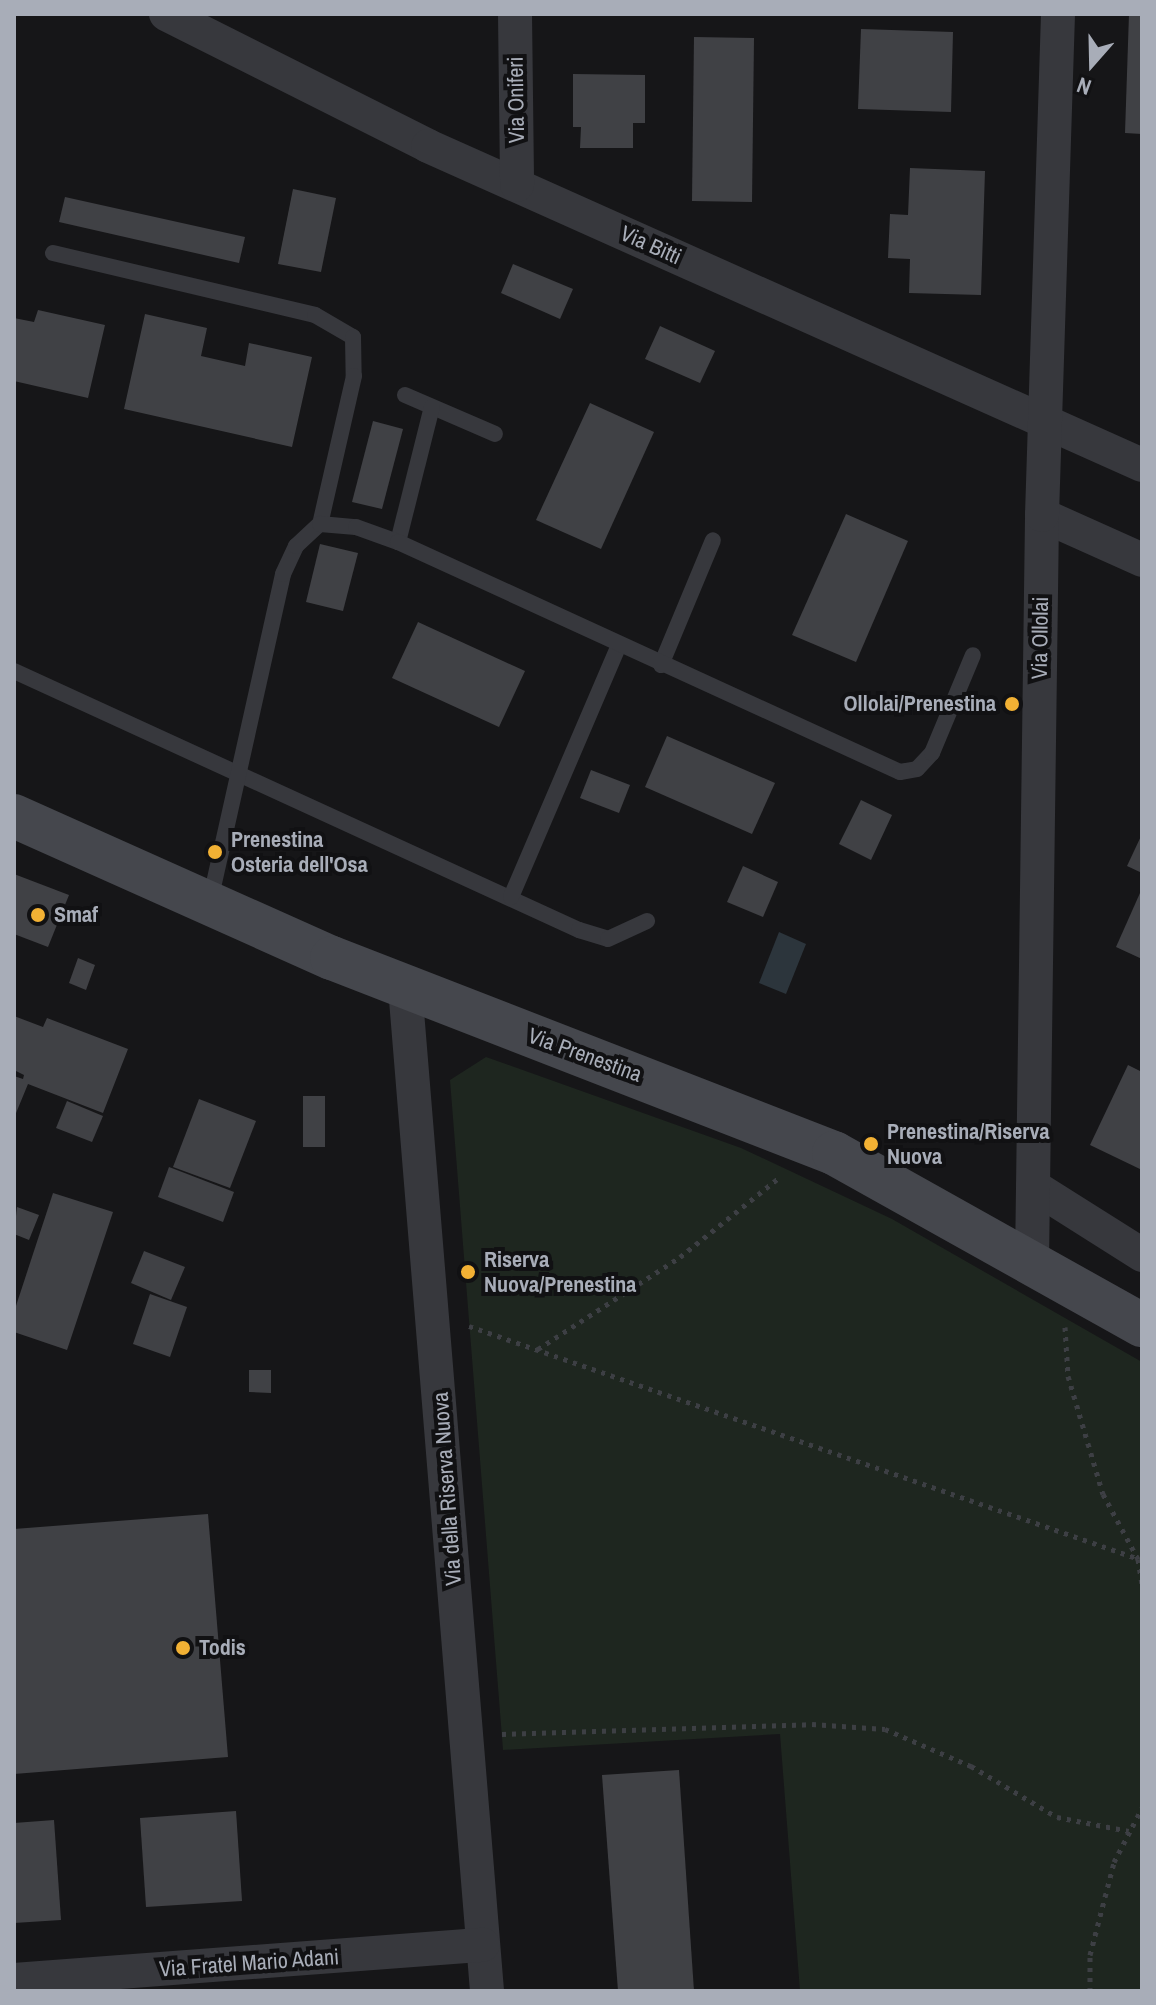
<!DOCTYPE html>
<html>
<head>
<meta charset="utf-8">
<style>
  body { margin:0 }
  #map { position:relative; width:1156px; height:2005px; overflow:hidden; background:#161618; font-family:"Archivo Narrow",sans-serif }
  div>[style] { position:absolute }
  .green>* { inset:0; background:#1e261f }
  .water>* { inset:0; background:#2c353c }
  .building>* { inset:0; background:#404145 }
  .path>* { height:5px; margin-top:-2.5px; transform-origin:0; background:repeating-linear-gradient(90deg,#3d3f44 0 4px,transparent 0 10px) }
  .service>* { height:16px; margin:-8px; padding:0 8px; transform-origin:8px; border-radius:8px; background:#37383d }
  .minor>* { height:34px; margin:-17px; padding:0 17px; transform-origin:17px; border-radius:17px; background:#37383d }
  .secondary>* { height:44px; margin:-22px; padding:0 22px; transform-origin:22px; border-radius:22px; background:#45474d }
  .dots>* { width:22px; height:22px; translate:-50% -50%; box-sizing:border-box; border:4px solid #111113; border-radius:50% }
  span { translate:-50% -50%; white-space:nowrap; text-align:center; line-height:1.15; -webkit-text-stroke:8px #111113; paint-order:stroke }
  .street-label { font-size:22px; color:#a8adb8 }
  .poi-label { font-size:22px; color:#a8adb8; font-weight:700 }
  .right { translate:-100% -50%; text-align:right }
  .left { translate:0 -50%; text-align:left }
  .frame { position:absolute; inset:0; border:16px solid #a8adb8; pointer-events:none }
  .north { position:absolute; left:1052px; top:24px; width:80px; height:80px; -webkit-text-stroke:6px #111113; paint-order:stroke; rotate:200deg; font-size:22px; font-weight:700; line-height:32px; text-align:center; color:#a8adb8 }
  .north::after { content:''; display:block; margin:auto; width:28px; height:36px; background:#a8adb8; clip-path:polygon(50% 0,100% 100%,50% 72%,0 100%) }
</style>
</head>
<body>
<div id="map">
  <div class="green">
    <div style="clip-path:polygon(486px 1057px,741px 1148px,892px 1219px,1142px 1362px,1142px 1991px,800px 1991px,780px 1734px,503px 1750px,450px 1080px)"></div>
  </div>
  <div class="water">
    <div style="clip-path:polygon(779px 932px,806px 944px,786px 994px,759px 983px)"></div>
  </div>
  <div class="building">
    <div style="clip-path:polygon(1129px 14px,1142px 14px,1142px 134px,1125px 133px)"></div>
    <div style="clip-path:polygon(861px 29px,953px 32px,951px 112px,858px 109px)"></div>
    <div style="clip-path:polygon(694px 37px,754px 38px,752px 202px,692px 201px)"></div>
    <div style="clip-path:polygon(573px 74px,645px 75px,645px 123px,633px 123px,633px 148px,580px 148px,581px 127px,573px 127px)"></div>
    <div style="clip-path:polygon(910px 168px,985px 171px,981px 295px,909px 293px,910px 259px,888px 258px,890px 214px,908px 215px)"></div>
    <div style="clip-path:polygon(293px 189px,336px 198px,321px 272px,278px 264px)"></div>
    <div style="clip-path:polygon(65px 197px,245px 237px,239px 263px,59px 222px)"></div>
    <div style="clip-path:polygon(513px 264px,573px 289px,560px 319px,501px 293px)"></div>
    <div style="clip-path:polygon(38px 310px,105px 325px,88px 398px,14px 381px,14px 318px,34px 322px)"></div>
    <div style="clip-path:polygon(145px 314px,207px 328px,201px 356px,245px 366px,249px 343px,312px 357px,292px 447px,124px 409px)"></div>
    <div style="clip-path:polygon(660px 326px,715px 351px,700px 383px,645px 359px)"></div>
    <div style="clip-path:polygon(590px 403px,654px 432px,601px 549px,536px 520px)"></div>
    <div style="clip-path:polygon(373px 421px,403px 429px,382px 509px,352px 502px)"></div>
    <div style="clip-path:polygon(846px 514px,908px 541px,856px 662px,792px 635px)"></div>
    <div style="clip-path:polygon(320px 544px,358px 553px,343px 611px,306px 602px)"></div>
    <div style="clip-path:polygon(418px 622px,525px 671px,499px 727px,392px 678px)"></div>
    <div style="clip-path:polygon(667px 736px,775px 783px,752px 834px,645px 787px)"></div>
    <div style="clip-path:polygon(591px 770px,630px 785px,619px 813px,580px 798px)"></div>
    <div style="clip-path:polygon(861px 800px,892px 815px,871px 860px,839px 844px)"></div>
    <div style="clip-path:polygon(1142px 834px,1142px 873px,1127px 866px)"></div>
    <div style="clip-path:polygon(743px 866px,778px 882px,763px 917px,727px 902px)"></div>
    <div style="clip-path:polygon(14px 874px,69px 895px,48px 947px,14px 934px)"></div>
    <div style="clip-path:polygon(1140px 893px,1142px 894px,1142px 959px,1116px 947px)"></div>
    <div style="clip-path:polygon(78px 958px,95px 965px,86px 990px,69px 983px)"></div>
    <div style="clip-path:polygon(14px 1016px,43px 1027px,47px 1018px,128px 1049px,103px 1113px,28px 1084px,14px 1118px,14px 1076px,23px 1079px,24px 1075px,14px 1070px)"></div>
    <div style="clip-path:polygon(1128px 1065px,1142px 1072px,1142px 1170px,1090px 1145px)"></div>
    <div style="clip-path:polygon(303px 1096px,325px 1096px,325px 1147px,303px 1147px)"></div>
    <div style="clip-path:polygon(199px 1099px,256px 1121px,230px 1188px,173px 1167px)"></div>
    <div style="clip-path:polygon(67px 1101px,103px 1116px,92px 1142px,56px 1128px)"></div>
    <div style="clip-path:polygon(169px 1167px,234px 1192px,223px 1222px,158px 1197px)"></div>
    <div style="clip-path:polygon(53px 1193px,113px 1212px,67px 1350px,14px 1332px,14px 1312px)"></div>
    <div style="clip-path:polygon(17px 1207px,39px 1215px,29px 1240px,14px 1234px)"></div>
    <div style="clip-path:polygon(144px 1251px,185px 1267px,171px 1300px,131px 1283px)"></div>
    <div style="clip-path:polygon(150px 1294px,187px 1307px,170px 1357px,133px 1344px)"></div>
    <div style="clip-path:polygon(249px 1370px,271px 1370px,271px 1393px,249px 1392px)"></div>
    <div style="clip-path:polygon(208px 1514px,228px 1757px,14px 1774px,14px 1529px)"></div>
    <div style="clip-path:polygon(679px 1770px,694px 1991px,618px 1991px,602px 1775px)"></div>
    <div style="clip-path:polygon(236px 1811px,242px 1901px,146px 1907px,140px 1818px)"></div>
    <div style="clip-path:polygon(54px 1820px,61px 1920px,14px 1923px,14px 1823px)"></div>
  </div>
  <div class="path">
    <div style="left:469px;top:1326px;width:713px;rotate:19.17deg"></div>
    <div style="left:1065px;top:1327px;width:49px;rotate:86.5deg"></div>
    <div style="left:1068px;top:1376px;width:123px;rotate:73.5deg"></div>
    <div style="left:1103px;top:1494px;width:74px;rotate:61.7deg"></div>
    <div style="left:1138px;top:1559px;width:25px;rotate:81deg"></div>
    <div style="left:538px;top:1349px;width:169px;rotate:-32.9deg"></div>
    <div style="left:680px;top:1257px;width:129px;rotate:-38.7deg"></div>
    <div style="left:502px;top:1734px;width:310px;rotate:-1.8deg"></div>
    <div style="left:812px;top:1724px;width:73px;rotate:3.9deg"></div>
    <div style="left:885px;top:1729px;width:94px;rotate:23.3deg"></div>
    <div style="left:971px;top:1766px;width:100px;rotate:30.7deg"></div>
    <div style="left:1057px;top:1817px;width:73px;rotate:11deg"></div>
    <div style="left:1090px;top:1991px;width:36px;rotate:-90deg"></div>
    <div style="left:1090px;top:1955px;width:96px;rotate:-75.5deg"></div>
    <div style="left:1114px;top:1862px;width:61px;rotate:-62.6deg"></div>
  </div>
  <div class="service">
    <div style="left:53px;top:253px;width:269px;rotate:13.3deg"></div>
    <div style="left:315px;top:315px;width:44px;rotate:30.1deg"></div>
    <div style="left:353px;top:337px;width:39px;rotate:89deg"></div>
    <div style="left:354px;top:376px;width:152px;rotate:102.9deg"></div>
    <div style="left:405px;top:395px;width:98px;rotate:23.4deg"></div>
    <div style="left:398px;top:542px;width:139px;rotate:-75.9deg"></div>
    <div style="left:661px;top:665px;width:135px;rotate:-67.4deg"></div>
    <div style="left:14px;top:671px;width:622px;rotate:24.63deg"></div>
    <div style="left:579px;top:930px;width:30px;rotate:17deg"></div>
    <div style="left:608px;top:939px;width:43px;rotate:-24.8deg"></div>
    <div style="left:511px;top:897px;width:274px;rotate:-66.8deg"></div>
    <div style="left:210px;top:901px;width:335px;rotate:-77.4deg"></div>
    <div style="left:283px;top:574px;width:31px;rotate:-65deg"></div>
    <div style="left:296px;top:546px;width:33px;rotate:-43deg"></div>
    <div style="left:320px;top:524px;width:36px;rotate:5deg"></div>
    <div style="left:356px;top:527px;width:45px;rotate:19.7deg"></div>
    <div style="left:398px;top:542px;width:552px;rotate:24.62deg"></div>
    <div style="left:900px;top:772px;width:17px;rotate:-10deg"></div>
    <div style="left:917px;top:769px;width:22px;rotate:-47deg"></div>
    <div style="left:932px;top:753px;width:106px;rotate:-67.3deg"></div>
  </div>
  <div class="minor">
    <div style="left:166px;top:14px;width:293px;rotate:26.7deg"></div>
    <div style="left:428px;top:146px;width:782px;rotate:24.07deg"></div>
    <div style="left:515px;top:14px;width:171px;rotate:89.3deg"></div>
    <div style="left:1042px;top:515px;width:110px;rotate:24.2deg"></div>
    <div style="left:405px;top:987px;width:1007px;rotate:85.33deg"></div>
    <div style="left:1033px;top:1186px;width:129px;rotate:32.3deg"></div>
    <div style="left:1032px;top:1262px;width:747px;rotate:-89.23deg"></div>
    <div style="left:1042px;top:515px;width:501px;rotate:-88.17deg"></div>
    <div style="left:14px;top:1980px;width:470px;rotate:-4.3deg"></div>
  </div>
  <div class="secondary">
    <div style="left:14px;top:816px;width:348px;rotate:24.1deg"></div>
    <div style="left:332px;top:958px;width:539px;rotate:21.23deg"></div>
    <div style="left:834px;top:1153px;width:353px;rotate:29.2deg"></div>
  </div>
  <div class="dots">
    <div style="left:1012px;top:704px;background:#f2b134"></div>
    <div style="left:215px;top:852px;background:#f2b134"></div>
    <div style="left:38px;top:915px;background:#f2b134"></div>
    <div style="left:871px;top:1144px;background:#f2b134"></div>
    <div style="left:468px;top:1272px;background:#f2b134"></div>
    <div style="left:183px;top:1648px;background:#f2b134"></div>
  </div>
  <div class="street-label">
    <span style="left:516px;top:100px;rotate:-91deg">Via Oniferi</span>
    <span style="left:651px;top:245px;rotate:24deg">Via Bitti</span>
    <span style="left:1040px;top:638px;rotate:-89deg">Via Ollolai</span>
    <span style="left:585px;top:1055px;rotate:20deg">Via Prenestina</span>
    <span style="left:447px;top:1489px;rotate:-94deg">Via della Riserva Nuova</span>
    <span style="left:249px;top:1963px;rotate:-4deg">Via Fratel Mario Adani</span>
  </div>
  <div class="poi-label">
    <span class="right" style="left:996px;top:704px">Ollolai/Prenestina</span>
    <span class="left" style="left:231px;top:852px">Prenestina<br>Osteria dell'Osa</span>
    <span class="left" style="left:54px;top:915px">Smaf</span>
    <span class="left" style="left:887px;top:1144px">Prenestina/Riserva<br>Nuova</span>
    <span class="left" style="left:484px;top:1272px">Riserva<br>Nuova/Prenestina</span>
    <span class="left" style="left:199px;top:1648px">Todis</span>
  </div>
  <div class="frame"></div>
  <div class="north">N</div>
</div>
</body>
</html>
